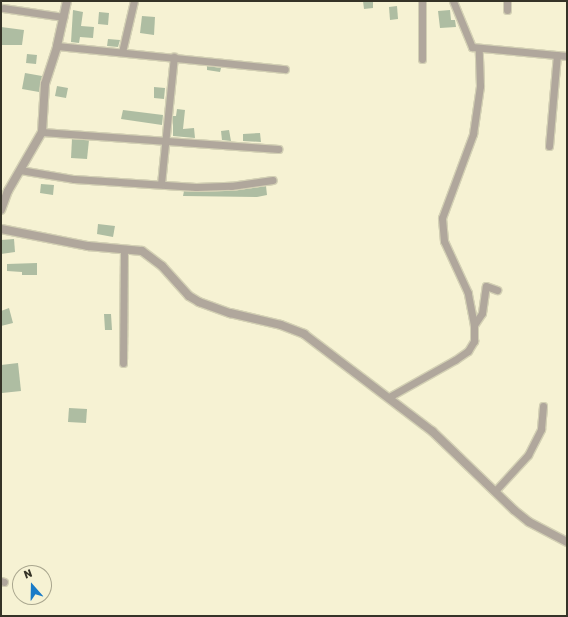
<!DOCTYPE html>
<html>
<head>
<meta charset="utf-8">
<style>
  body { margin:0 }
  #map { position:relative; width:568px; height:617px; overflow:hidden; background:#f6f2d3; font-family:Rubik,sans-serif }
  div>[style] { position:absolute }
  .building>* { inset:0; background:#aebda2 }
  .roads { filter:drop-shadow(1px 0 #d3d0b4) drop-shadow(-1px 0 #d3d0b4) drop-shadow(0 1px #d3d0b4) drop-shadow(0 -1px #d3d0b4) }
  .minor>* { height:7px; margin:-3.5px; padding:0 3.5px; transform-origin:3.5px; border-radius:3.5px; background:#b0a79c }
  .tertiary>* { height:8px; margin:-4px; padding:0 4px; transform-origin:4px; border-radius:4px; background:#b0a79c }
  span { translate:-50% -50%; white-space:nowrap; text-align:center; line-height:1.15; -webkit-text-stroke:3px #f6f2d3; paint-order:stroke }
  .frame { position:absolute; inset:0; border:2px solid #353327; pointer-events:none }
  .north { position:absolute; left:12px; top:565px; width:40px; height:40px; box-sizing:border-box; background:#f6f2d3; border:1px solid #a9a68e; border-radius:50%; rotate:340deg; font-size:11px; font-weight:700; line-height:16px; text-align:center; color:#353327 }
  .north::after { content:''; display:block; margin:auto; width:14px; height:18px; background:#197bc7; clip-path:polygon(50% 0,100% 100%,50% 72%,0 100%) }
</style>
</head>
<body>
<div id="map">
  <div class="building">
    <div style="clip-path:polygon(363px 1px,373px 1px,373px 8px,364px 9px)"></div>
    <div style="clip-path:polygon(397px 6px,398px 19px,390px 20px,389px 7px)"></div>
    <div style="clip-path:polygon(73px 10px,83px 12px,81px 26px,94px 27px,93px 38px,80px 37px,79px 43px,71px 42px)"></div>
    <div style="clip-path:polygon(450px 10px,451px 20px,455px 20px,456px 27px,440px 28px,438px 11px)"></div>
    <div style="clip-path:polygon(99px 12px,109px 13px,108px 25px,98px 24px)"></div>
    <div style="clip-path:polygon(142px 16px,155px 17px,154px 35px,140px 33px)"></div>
    <div style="clip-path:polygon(1px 27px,24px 30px,22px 45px,1px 45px)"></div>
    <div style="clip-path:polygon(108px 39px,120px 40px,118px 47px,107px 46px)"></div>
    <div style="clip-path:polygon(27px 54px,37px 55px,36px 64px,26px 63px)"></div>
    <div style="clip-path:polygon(207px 66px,221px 68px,220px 72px,207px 70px)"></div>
    <div style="clip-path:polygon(25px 73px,42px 76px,39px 92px,22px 89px)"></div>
    <div style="clip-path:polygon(57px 86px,68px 88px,66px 98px,55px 96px)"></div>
    <div style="clip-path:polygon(154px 87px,165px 88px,164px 99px,154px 98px)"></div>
    <div style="clip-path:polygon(177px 109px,185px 110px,183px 129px,194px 128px,195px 138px,173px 136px,173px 116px,176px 116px)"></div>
    <div style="clip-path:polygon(123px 110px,163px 115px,162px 125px,121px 119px)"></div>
    <div style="clip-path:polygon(229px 130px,231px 141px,222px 140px,221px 131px)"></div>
    <div style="clip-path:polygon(260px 133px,261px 142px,243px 141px,243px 134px)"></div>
    <div style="clip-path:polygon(72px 139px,89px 140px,87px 159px,71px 158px)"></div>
    <div style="clip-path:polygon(41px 184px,54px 185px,53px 195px,40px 193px)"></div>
    <div style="clip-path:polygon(266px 186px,267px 195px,257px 197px,183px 196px,184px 191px,231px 191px)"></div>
    <div style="clip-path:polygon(98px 224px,115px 226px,113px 237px,97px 234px)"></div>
    <div style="clip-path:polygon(14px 239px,15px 252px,1px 254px,1px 240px)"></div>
    <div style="clip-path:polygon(37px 263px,37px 275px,22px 275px,22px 272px,7px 271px,7px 264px)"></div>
    <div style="clip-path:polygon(9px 308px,13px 323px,1px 326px,1px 311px)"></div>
    <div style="clip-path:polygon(104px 314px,111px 314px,112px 330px,105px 330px)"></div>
    <div style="clip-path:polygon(18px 363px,21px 391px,2px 393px,1px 365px)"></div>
    <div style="clip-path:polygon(69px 408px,87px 409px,86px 423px,68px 422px)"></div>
  </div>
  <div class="roads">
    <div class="minor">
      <div style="left:453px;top:1px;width:50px;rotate:67.6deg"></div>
      <div style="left:472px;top:47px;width:95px;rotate:5.4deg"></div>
      <div style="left:507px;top:1px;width:9px;rotate:90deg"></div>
      <div style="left:3px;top:8px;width:61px;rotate:8.5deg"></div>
      <div style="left:57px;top:46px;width:229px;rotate:5.8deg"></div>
      <div style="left:122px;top:52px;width:52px;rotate:-76.8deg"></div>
      <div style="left:422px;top:59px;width:58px;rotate:-90deg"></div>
      <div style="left:42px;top:132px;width:237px;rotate:4.1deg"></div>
      <div style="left:549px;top:146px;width:91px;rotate:-85deg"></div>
      <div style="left:20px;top:170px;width:55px;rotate:9.5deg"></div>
      <div style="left:74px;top:179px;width:122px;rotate:3.8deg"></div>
      <div style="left:196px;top:187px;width:35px;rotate:-2deg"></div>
      <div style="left:231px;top:186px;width:42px;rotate:-8.1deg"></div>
      <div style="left:161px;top:184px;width:128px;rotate:-84.2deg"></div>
      <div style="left:474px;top:325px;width:14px;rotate:-56deg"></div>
      <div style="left:482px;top:313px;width:27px;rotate:-82deg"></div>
      <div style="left:486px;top:286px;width:12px;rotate:20deg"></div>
      <div style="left:123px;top:363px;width:114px;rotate:-89.5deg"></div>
      <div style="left:389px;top:397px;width:76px;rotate:-29.3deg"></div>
      <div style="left:455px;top:360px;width:16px;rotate:-35deg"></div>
      <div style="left:468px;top:351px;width:12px;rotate:-59deg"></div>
      <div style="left:474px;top:341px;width:16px;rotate:-90deg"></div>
      <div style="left:474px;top:325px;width:33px;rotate:-101deg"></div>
      <div style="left:468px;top:293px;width:57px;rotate:-114.8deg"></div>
      <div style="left:444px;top:241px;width:23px;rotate:-95deg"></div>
      <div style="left:442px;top:218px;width:90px;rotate:-69.7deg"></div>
      <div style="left:473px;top:134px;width:49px;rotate:-81.7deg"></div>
      <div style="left:480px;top:86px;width:38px;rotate:-92deg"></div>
      <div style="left:495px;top:491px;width:49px;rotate:-47.5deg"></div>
      <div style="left:528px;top:455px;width:29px;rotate:-63deg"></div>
      <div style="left:541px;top:429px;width:23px;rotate:-85deg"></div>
      <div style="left:1px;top:581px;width:3px;rotate:18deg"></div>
    </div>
    <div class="tertiary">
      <div style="left:1px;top:210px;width:20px;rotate:-70deg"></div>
      <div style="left:8px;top:191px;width:68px;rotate:-60deg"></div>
      <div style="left:42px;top:132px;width:48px;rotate:-86.4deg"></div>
      <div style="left:45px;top:84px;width:40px;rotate:-72deg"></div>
      <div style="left:57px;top:46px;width:46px;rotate:-77.5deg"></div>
      <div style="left:1px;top:229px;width:89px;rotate:11.1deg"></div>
      <div style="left:88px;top:246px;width:54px;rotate:5.3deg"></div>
      <div style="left:142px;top:251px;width:25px;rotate:37deg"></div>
      <div style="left:162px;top:266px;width:40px;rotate:48deg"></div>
      <div style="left:189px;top:296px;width:12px;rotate:31deg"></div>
      <div style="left:199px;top:302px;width:33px;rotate:20deg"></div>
      <div style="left:230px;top:313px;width:52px;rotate:13.2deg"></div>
      <div style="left:281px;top:325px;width:25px;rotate:21deg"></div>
      <div style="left:304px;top:334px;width:161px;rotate:37.2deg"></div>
      <div style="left:432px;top:431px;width:114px;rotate:43.9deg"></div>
      <div style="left:514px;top:510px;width:19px;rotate:39deg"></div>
      <div style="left:529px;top:522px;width:43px;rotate:27.8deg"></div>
    </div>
  </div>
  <div class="frame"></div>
  <div class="north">N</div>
</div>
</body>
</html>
